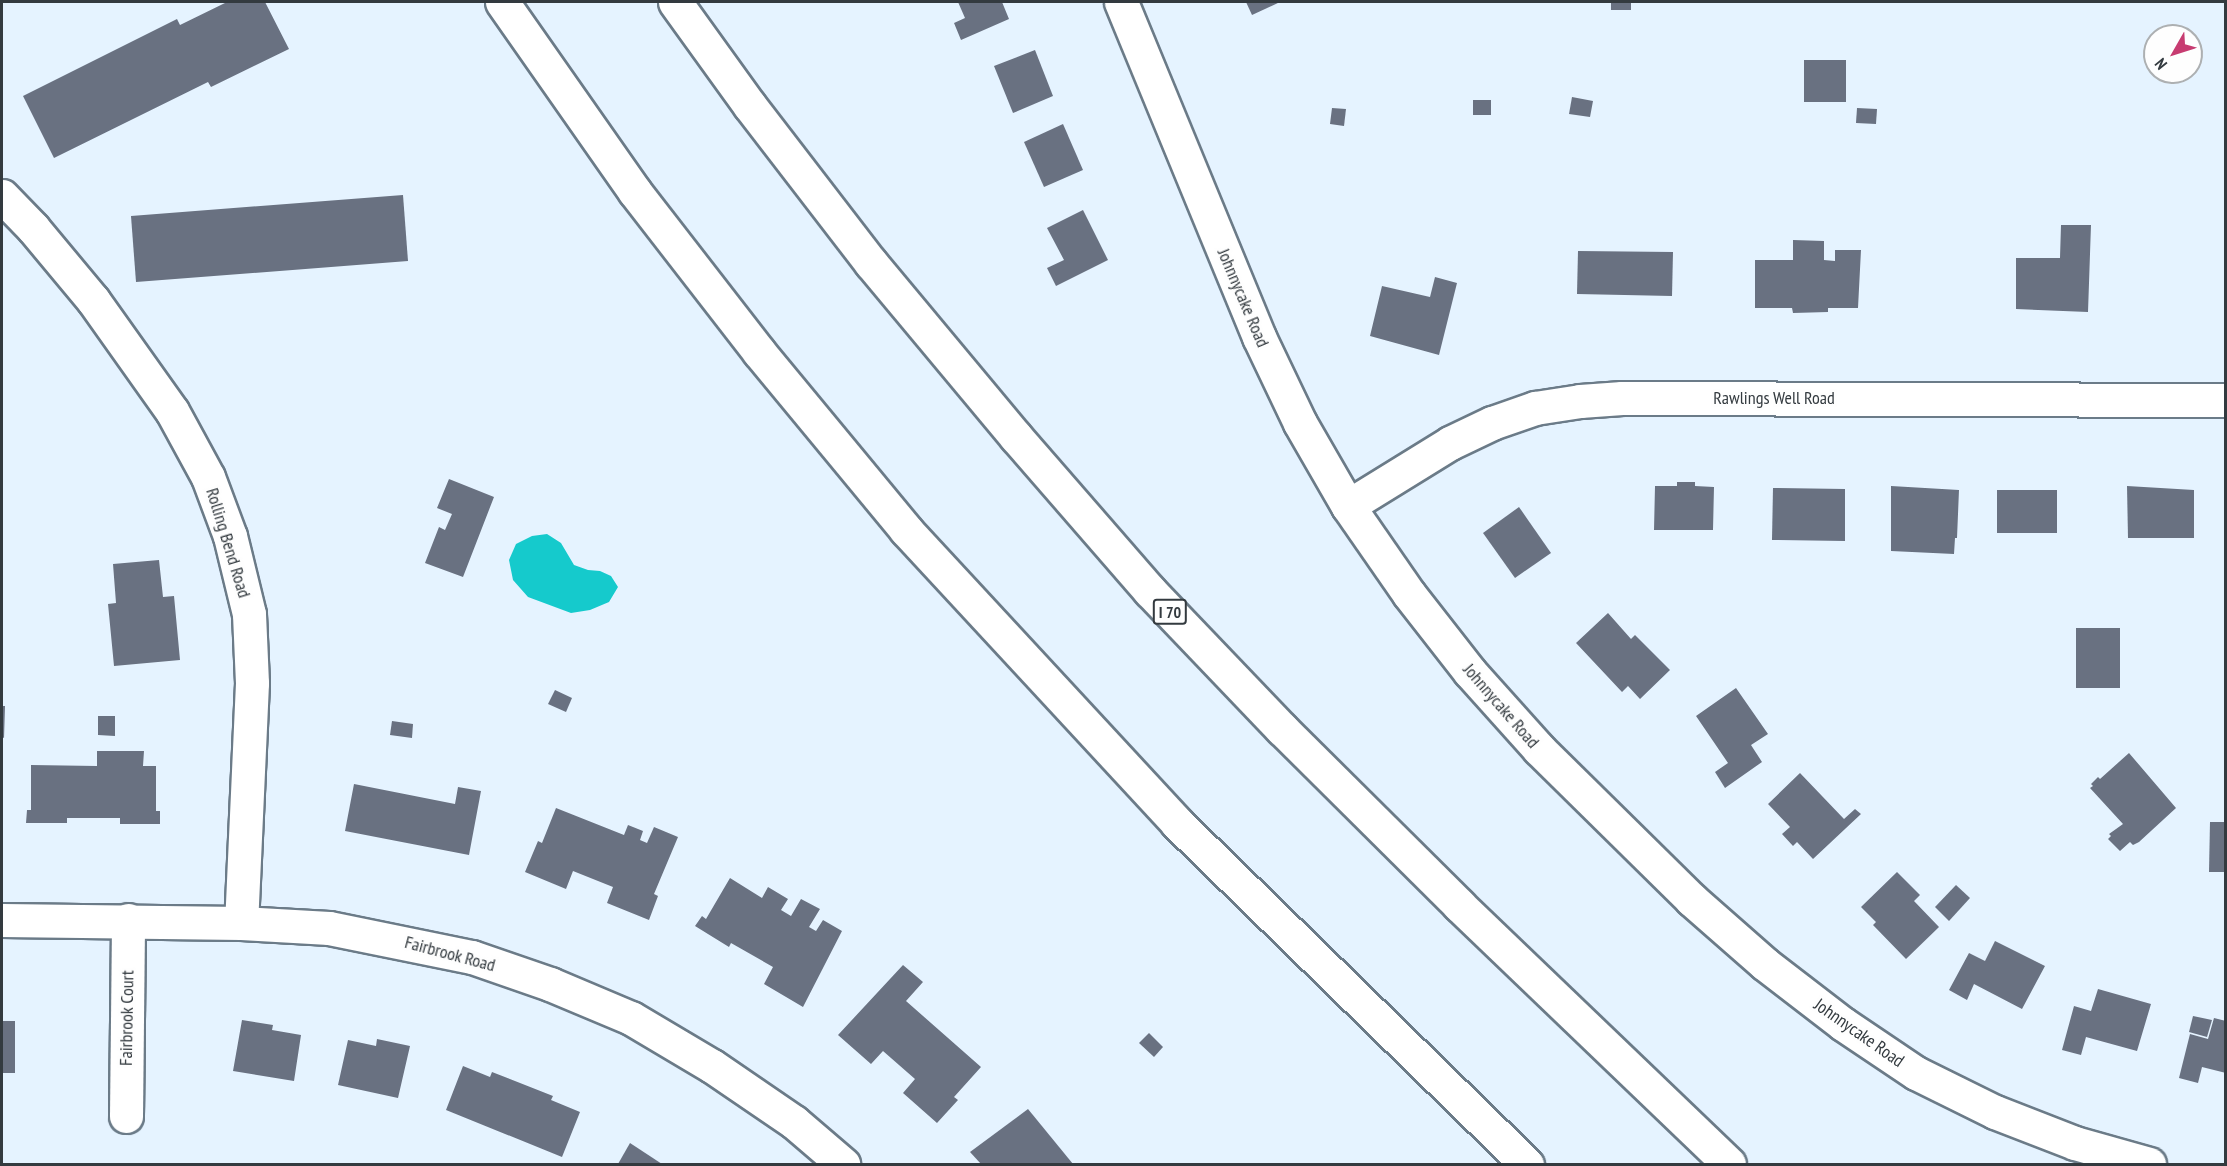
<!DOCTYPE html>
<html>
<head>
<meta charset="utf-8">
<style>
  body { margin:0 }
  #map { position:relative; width:2227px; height:1166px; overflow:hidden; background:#e5f3ff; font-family:"PT Sans Narrow",sans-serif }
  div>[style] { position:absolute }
  .water>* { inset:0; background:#15cacc }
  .building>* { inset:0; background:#697181 }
  .roads { filter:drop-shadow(2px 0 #6b7b88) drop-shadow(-2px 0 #6b7b88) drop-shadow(0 2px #6b7b88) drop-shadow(0 -2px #6b7b88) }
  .minor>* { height:33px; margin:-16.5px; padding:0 16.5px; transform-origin:16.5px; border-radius:16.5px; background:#fff }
  .tertiary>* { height:33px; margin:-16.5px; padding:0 16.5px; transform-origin:16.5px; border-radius:16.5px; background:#fff }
  .motorway>* { height:33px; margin:-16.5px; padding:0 16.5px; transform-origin:16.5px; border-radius:16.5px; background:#fff }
  span { translate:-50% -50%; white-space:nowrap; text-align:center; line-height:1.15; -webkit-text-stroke:6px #fefefe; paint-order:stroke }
  .shield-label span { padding:2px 4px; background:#fefefe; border:2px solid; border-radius:4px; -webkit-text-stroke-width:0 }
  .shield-label { font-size:16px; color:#333a3f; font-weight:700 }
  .street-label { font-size:18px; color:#333a3f }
  .frame { position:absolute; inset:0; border:3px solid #333a3f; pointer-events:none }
  .north { position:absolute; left:2143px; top:24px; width:60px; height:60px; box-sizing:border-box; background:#fefefe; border:2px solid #adb0b2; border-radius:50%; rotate:231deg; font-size:16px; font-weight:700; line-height:24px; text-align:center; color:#333a3f }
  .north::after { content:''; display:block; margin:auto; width:21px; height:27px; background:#c73c71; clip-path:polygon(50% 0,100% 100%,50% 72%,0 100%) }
</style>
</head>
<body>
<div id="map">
  <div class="water">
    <div style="clip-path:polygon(547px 534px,561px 543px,574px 565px,588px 570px,600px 571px,611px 576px,618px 587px,609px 602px,590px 610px,571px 613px,528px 597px,513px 580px,509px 560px,516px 544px,532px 536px)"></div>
  </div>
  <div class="building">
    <div style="clip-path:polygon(227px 2px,265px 2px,289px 49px,211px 87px,208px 82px,54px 158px,23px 96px,177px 19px,180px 25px)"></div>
    <div style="clip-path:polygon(958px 2px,1002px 2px,1009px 19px,961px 40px,954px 23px,965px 18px)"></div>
    <div style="clip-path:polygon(1246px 2px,1280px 2px,1252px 15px)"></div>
    <div style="clip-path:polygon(1611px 2px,1631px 2px,1631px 10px,1611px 10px)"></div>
    <div style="clip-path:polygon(1035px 50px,1053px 96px,1013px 113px,994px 66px)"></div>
    <div style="clip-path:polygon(1804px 60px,1846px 60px,1846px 102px,1804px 102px)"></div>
    <div style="clip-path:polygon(1572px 97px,1593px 101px,1590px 117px,1569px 114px)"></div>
    <div style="clip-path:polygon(1473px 100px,1491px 100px,1491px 115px,1473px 115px)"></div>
    <div style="clip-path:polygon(1332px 108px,1346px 109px,1344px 126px,1330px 124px)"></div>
    <div style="clip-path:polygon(1857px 108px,1877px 109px,1876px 124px,1856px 123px)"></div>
    <div style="clip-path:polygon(1063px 124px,1083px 170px,1044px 187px,1024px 142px)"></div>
    <div style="clip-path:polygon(403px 195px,408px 261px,136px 282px,131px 216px)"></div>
    <div style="clip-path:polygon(1083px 210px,1108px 260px,1056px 286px,1047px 268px,1064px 260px,1047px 228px)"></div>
    <div style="clip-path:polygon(2061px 225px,2091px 225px,2088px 312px,2016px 309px,2016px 258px,2060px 258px)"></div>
    <div style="clip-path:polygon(1793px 240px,1824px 241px,1824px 260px,1835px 261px,1835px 250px,1861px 250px,1858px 308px,1828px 308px,1828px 312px,1793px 313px,1792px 308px,1755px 308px,1755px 260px,1793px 260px)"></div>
    <div style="clip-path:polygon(1578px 251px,1673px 252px,1672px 296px,1577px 294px)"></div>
    <div style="clip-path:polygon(1435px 277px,1457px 283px,1439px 355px,1370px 336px,1382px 286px,1430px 297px)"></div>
    <div style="clip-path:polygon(449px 479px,494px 497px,463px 577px,425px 563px,439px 527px,445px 530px,452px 514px,437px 508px)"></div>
    <div style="clip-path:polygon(1677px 482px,1695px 482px,1695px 486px,1714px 487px,1713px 530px,1654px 530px,1655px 486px,1677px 486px)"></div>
    <div style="clip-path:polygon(1891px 486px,1959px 490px,1957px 538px,1955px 538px,1954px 554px,1891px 551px)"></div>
    <div style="clip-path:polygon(2127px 486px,2194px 490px,2194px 538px,2128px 538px)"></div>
    <div style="clip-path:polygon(1773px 488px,1845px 489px,1845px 541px,1772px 540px)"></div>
    <div style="clip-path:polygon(1997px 490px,2057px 490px,2057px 533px,1997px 533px)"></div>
    <div style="clip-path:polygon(1519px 507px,1551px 553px,1515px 578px,1483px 533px)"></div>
    <div style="clip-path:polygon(159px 560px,163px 597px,174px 596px,180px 660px,114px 666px,108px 604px,116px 603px,113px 564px)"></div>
    <div style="clip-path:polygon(1608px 613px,1631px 639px,1635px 635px,1670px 670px,1640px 699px,1628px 686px,1622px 692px,1576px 643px)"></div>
    <div style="clip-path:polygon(2076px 628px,2120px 628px,2120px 688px,2076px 688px)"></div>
    <div style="clip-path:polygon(1736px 688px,1768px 734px,1751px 745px,1762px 762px,1725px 788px,1715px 772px,1728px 763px,1696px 716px)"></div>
    <div style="clip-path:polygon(555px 690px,572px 698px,566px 712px,548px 704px)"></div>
    <div style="clip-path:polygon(2px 706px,5px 706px,4px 738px,2px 737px)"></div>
    <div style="clip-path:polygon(98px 716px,115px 716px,115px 736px,98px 735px)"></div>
    <div style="clip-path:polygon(392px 721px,413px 724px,412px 738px,390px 735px)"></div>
    <div style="clip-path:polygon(97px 751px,144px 751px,143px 766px,156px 766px,156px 811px,160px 811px,160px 824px,120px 824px,120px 818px,67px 818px,67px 823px,26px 823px,27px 810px,31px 810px,31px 765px,97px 766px)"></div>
    <div style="clip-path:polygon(2129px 753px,2176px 808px,2139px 842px,2133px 845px,2130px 842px,2120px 851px,2108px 839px,2111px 836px,2109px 834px,2123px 824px,2090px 788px,2093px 786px,2091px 784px,2098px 777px,2100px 779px)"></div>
    <div style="clip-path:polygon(1800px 773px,1844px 819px,1855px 809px,1861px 814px,1813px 859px,1797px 842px,1793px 846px,1782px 834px,1790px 827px,1768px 804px)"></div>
    <div style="clip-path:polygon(354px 784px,455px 804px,458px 787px,481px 791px,469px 855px,345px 831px)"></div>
    <div style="clip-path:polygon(556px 808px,624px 835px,628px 825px,643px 831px,640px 840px,647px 843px,654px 827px,678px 837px,654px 894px,658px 896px,649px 920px,607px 903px,613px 887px,573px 871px,566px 889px,525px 872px,538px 841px,542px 843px)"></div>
    <div style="clip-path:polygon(2210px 822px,2226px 822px,2226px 872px,2209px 872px)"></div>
    <div style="clip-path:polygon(1897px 872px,1920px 895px,1914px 901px,1939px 927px,1906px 959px,1873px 925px,1876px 922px,1861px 907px)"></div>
    <div style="clip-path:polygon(730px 878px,762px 898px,768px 887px,788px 899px,781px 910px,791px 916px,801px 899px,820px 909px,809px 927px,816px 931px,823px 920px,842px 931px,803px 1007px,764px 984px,773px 967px,731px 943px,729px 947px,695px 926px,702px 916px,706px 919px)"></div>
    <div style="clip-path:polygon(1956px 885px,1970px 898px,1949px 921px,1935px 907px)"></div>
    <div style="clip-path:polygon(1995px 941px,2045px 966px,2022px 1009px,1974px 984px,1967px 1000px,1949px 990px,1969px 953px,1985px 961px)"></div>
    <div style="clip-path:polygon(903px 965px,923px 982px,906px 1001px,981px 1067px,954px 1097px,958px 1100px,937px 1123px,903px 1093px,915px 1079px,883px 1051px,871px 1064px,838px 1035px)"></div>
    <div style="clip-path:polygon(2098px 989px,2151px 1004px,2137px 1051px,2086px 1037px,2081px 1055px,2062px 1050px,2074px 1006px,2091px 1011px)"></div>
    <div style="clip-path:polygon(2193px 1016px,2212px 1020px,2207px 1037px,2189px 1032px)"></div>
    <div style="clip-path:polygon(2214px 1018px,2226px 1021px,2226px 1073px,2202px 1067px,2198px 1083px,2179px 1078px,2190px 1034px,2208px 1039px)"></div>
    <div style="clip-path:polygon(242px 1020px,273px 1025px,272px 1030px,301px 1035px,294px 1081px,233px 1071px)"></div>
    <div style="clip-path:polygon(2px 1021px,15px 1021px,15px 1073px,2px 1073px)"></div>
    <div style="clip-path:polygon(1149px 1033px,1163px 1047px,1154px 1057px,1139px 1043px)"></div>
    <div style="clip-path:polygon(377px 1039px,410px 1046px,398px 1098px,338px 1085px,348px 1040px,376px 1046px)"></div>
    <div style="clip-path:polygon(463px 1066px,490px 1077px,492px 1072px,553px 1096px,551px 1100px,580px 1112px,562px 1157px,446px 1110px)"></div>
    <div style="clip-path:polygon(1028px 1109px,1073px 1164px,981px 1164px,970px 1152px)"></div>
    <div style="clip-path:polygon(630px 1143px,662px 1164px,618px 1164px)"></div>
  </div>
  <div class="roads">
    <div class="minor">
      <div style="left:2px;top:196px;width:45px;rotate:45.9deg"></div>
      <div style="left:33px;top:228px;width:94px;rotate:50.2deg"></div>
      <div style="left:93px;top:300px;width:136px;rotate:54.6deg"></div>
      <div style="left:172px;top:411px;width:75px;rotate:61.4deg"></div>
      <div style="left:208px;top:477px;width:63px;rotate:69.6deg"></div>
      <div style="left:230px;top:536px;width:80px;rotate:76.3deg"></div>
      <div style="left:249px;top:614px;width:69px;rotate:87.5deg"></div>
      <div style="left:252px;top:683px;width:240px;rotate:92.6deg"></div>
      <div style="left:1348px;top:506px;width:120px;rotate:-31.7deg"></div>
      <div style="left:1450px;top:443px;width:47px;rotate:-25.5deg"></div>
      <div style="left:1492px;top:423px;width:46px;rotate:-19.2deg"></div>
      <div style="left:1535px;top:408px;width:46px;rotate:-8.8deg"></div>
      <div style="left:1580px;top:401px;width:42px;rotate:-4.1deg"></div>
      <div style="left:1622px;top:398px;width:604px;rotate:0.19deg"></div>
      <div style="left:126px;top:1116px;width:196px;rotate:-89.4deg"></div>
    </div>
    <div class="tertiary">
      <div style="left:1121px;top:2px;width:362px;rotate:67.6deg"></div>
      <div style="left:1259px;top:337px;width:95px;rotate:64.5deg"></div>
      <div style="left:1300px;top:423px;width:96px;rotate:60deg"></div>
      <div style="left:1348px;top:506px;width:107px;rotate:55.3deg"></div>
      <div style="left:1409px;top:594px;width:99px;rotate:52deg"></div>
      <div style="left:1470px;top:672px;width:103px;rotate:48.1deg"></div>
      <div style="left:1539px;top:749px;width:214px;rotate:44.6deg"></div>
      <div style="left:1691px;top:899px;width:98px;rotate:41.3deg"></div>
      <div style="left:1765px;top:964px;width:98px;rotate:37.6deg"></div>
      <div style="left:1843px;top:1024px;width:88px;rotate:33.9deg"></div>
      <div style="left:1916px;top:1073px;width:88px;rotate:26.3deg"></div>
      <div style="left:1995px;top:1112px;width:86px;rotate:21.2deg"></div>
      <div style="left:2075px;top:1143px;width:77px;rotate:15.8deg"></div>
      <div style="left:2px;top:920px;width:239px;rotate:0.7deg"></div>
      <div style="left:241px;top:923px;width:88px;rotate:3.3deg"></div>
      <div style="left:329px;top:928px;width:146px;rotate:11.5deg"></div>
      <div style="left:472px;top:957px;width:83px;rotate:19.1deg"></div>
      <div style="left:550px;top:984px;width:88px;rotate:22.8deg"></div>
      <div style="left:631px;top:1018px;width:94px;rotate:30.7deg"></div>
      <div style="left:712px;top:1066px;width:99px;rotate:34.3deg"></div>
      <div style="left:794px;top:1122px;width:65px;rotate:40.6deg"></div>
    </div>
    <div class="motorway">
      <div style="left:502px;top:2px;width:232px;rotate:55deg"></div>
      <div style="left:635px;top:192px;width:202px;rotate:52.2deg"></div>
      <div style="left:759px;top:352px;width:231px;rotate:50.4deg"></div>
      <div style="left:906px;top:530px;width:399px;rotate:47.2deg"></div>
      <div style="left:1177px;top:823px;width:489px;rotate:44.3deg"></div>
      <div style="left:675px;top:2px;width:128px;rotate:54.2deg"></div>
      <div style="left:750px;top:106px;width:198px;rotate:52.4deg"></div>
      <div style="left:871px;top:263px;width:226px;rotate:50.2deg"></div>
      <div style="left:1016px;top:437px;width:204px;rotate:49deg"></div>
      <div style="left:1150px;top:591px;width:191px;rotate:46.3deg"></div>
      <div style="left:1282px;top:729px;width:250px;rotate:44.8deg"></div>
      <div style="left:1459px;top:905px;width:374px;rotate:43.8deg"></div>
    </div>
  </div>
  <div class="shield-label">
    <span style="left:1170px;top:612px">I 70</span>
  </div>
  <div class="street-label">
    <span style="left:1243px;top:298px;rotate:67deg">Johnnycake Road</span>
    <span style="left:1774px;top:398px">Rawlings Well Road</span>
    <span style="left:228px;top:543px;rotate:73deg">Rolling Bend Road</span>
    <span style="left:1501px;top:706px;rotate:49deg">Johnnycake Road</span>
    <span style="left:450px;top:954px;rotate:15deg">Fairbrook Road</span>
    <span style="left:127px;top:1018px;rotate:-89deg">Fairbrook Court</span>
    <span style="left:1859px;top:1033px;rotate:35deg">Johnnycake Road</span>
  </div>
  <div class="frame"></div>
  <div class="north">N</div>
</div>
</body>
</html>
